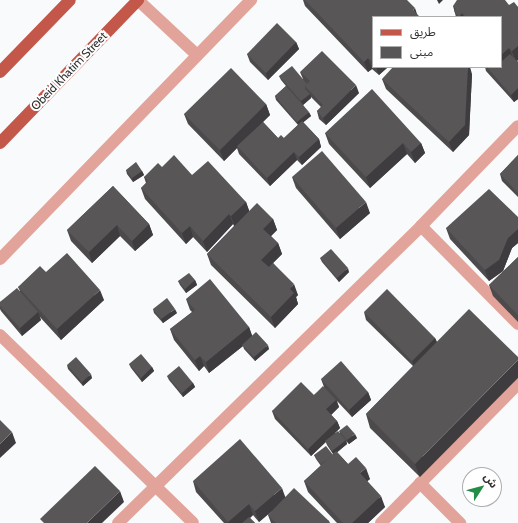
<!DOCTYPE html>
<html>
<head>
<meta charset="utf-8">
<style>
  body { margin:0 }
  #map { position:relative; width:518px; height:523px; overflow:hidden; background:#f9fafc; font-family:Cabin,"Noto Sans Arabic",sans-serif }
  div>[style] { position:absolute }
  .street>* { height:12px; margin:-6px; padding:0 6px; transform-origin:6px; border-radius:6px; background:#e2a49a }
  .primary>* { height:12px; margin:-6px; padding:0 6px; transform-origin:6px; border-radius:6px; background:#c35749 }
  .wall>* { inset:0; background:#4d4a4c }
  .shaded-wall>* { inset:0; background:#3e3c3e }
  .building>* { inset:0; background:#595658 }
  span { translate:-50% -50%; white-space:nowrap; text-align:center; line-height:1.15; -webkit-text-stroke:4px #fff; paint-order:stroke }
  .street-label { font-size:12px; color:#323233 }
  .legend { position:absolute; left:372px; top:16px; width:130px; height:52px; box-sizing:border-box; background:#fff; border:1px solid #adadad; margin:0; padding:5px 7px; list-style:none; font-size:12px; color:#323233 }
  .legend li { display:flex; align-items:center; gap:8px; height:20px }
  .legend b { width:20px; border:1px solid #adadad }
  .north { position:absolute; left:462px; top:467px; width:40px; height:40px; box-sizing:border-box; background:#fff; border:1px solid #adadad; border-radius:50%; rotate:54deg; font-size:11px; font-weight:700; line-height:16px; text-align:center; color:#323233 }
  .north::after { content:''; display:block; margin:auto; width:14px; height:18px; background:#218d45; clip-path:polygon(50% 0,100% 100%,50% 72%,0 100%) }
</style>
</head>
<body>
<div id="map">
  <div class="street">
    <div style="left:138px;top:0;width:81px;rotate:43deg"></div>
    <div style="left:421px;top:226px;width:138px;rotate:45.3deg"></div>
    <div style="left:0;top:259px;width:361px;rotate:-45.9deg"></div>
    <div style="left:0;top:335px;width:269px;rotate:44.2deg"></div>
    <div style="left:420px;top:483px;width:57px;rotate:45deg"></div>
    <div style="left:118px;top:523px;width:424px;rotate:-44.4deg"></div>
    <div style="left:421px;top:226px;width:139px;rotate:-45.9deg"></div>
    <div style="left:381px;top:523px;width:195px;rotate:-45.4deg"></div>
  </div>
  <div class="primary">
    <div style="left:0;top:72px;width:100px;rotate:-45.8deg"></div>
    <div style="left:0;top:143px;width:199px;rotate:-46deg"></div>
  </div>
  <div class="wall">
    <div style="clip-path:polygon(303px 0,407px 0,373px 17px,373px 67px,388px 67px,379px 75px,372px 69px,368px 72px,305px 6px)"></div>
    <div style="clip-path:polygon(509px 5px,518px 7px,518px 60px,517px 61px,518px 62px,518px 99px,514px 102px,486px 71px,485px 67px,501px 67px,501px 17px,456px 17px,453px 6px)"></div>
    <div style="clip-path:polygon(296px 42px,299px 49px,268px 80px,250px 62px,247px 54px)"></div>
    <div style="clip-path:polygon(300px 72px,359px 93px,326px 125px,319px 119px,317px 111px,321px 107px,311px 97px,311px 98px,303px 105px,311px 116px,303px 122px,319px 139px,321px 147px,302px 165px,297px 160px,270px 186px,239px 154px,237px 148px,224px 161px,188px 124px,184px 114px,266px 104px,270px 115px,263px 122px,278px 138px,284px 138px,298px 125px,276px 100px,275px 96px,286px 86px,281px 80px,279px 76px,303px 79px)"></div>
    <div style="clip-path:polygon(472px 74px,469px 135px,453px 152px,386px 89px,382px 79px)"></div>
    <div style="clip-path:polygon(325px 133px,421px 143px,425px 153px,415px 163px,407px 154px,370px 188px,329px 144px)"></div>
    <div style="clip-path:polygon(518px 155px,518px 197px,502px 181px,500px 174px)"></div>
    <div style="clip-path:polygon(162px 167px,192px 175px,246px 202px,249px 211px,273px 219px,277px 230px,271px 236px,278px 243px,282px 254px,273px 263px,298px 295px,296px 297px,298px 304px,275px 328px,211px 265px,207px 254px,234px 226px,233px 224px,207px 252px,193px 237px,186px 244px,145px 199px,141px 188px,146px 183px,144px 177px)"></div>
    <div style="clip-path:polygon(126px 170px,142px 171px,144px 175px,133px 182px,127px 174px)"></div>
    <div style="clip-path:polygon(292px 177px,370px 213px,340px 239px,296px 188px)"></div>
    <div style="clip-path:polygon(113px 186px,149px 224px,153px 235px,135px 251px,120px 236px,92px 263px,71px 241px,67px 230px)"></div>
    <div style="clip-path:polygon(518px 217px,518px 243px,512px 248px,503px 271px,489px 281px,450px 239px,446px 228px)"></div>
    <div style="clip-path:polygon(518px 257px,518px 322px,493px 296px,489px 285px)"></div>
    <div style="clip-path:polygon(320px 258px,349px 272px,339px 282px,322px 262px)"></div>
    <div style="clip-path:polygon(46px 272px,104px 300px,61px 340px,39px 316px,41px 320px,22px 336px,1px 311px,0 309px,0 302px,20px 291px,18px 287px)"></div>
    <div style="clip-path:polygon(195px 280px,197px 285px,186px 293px,180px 285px,178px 281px)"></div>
    <div style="clip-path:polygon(186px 299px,249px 327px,252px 336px,269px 349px,255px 361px,244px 349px,243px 346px,209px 373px,204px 366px,199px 371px,174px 340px,170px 329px,192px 312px,190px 310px)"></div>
    <div style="clip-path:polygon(153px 309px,177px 313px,163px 323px,154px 313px)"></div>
    <div style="clip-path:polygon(364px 312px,435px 338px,437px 342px,420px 477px,370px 428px,366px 414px,413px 366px,366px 320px)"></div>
    <div style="clip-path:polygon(129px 364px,152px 367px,154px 371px,142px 382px,131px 368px)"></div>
    <div style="clip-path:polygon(67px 365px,92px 378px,83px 386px,68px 369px)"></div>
    <div style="clip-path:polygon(167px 376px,193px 383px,195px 387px,183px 397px,169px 380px)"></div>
    <div style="clip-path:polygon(321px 379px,368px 392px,371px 400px,352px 417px,337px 401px,339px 407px,331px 415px,337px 421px,340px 428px,335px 433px,340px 433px,339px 431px,357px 438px,349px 444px,346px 441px,347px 444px,337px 452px,348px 464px,370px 479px,367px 481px,385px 507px,368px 523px,337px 523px,308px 492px,304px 481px,321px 466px,316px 459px,314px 455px,333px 455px,333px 454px,327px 445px,326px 442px,311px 456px,275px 419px,272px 411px,314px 395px,324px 387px)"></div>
    <div style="clip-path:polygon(193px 481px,286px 497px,329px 521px,330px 523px,271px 523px,268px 515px,272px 511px,259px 522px,253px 515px,250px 518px,255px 523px,224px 523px,196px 492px)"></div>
  </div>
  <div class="shaded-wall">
    <div style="clip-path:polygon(437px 0,443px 0,439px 4px)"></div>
    <div style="clip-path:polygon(415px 8px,418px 17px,413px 10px)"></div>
    <div style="clip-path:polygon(462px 13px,464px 17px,459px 17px)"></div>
    <div style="clip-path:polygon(296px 42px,299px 49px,268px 80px,266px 73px)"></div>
    <div style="clip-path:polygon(518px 46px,518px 60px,516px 61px,512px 51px)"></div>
    <div style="clip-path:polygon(509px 48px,513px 58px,504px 66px,501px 59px,501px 55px)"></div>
    <div style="clip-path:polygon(368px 58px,372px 69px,368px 72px,364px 62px)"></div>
    <div style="clip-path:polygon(376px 67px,388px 67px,379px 75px)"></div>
    <div style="clip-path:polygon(468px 67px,470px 67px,472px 74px,469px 135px,453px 152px,449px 142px)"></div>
    <div style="clip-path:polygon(356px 85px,359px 93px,326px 125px,323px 118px)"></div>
    <div style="clip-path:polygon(518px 88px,518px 99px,514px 102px,511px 95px)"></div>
    <div style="clip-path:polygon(310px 94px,311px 98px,303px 105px,301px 101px)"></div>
    <div style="clip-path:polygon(266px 104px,270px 115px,237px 147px,237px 146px,237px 148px,224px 161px,220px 150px)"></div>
    <div style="clip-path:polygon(309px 112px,311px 116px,299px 126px,297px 122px)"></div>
    <div style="clip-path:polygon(319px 139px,321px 147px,302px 165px,299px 157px)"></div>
    <div style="clip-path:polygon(403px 143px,407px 154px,370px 188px,366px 177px)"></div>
    <div style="clip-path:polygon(421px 143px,425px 153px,415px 163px,411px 152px)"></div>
    <div style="clip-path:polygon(294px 152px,297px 160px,270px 186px,267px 178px)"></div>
    <div style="clip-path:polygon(142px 171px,144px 175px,133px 182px,132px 178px)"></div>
    <div style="clip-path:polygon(246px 202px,250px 213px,235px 227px,231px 216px)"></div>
    <div style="clip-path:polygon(366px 202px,370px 213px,340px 239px,336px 228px)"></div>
    <div style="clip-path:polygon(229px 214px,233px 224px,207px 252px,203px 241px)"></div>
    <div style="clip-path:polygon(273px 219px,277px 230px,267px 240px,263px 229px)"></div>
    <div style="clip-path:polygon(149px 224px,153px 235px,135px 251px,132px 241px)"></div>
    <div style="clip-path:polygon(117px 225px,120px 236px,92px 263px,89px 252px)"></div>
    <div style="clip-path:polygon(190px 226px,193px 237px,186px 244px,182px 233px)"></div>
    <div style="clip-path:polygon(518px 229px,518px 243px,512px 248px,503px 271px,489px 281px,485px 270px,508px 238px)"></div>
    <div style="clip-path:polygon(278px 243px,282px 254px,265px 271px,261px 260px)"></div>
    <div style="clip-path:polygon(348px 268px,349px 272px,339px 282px,337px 278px)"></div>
    <div style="clip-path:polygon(195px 280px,197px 285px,186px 293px,185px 289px)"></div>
    <div style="clip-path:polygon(294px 284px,298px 295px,296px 297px,298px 304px,275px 328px,271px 317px,290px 289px)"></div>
    <div style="clip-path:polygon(100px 290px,104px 300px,61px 340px,57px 329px)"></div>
    <div style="clip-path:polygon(175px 309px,177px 313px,163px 323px,161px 319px)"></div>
    <div style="clip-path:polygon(38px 312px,41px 320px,22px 336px,20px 328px)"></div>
    <div style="clip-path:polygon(249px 327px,253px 338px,242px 345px,243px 346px,209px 373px,206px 362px)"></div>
    <div style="clip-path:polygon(435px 338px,438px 345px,415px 369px,412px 361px)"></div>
    <div style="clip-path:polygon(268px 345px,269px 349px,255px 361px,254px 357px)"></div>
    <div style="clip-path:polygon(200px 356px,204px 366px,199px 371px,195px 360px)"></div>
    <div style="clip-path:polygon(518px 360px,518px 378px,420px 477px,415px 464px)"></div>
    <div style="clip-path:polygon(152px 367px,154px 371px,142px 382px,141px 378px)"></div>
    <div style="clip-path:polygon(91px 374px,92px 378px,83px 386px,82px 382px)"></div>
    <div style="clip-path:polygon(193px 383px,195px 387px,183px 397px,182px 393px)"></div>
    <div style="clip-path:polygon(368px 392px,371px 400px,352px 417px,349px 410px)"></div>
    <div style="clip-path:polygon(336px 400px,339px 407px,329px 417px,326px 409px)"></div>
    <div style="clip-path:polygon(337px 421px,340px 428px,311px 456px,308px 449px)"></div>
    <div style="clip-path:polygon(12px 432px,16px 443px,0 458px,0 444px)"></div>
    <div style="clip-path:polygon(355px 434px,357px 438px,349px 444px,347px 440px)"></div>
    <div style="clip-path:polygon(346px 440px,347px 444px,334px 455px,332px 451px)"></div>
    <div style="clip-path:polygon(366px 468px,370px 479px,364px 484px,360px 473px)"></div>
    <div style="clip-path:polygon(282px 488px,286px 499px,259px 522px,255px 511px)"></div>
    <div style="clip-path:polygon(120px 491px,124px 502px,102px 523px,87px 523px)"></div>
    <div style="clip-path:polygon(381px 496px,385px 507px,368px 523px,352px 523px)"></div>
    <div style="clip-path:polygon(249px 504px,253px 515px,244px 523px,229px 523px,228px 522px)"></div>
  </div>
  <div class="building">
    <div style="clip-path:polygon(305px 0,407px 0,415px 8px,413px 10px,420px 17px,373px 17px,373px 62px,368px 58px,364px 62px)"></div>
    <div style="clip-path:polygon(457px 0,505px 0,509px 5px,514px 2px,518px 7px,518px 32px,517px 32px,518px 33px,518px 46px,512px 51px,509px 48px,501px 55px,501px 17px,466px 17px,462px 13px,459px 17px,454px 11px,456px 9px,453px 6px)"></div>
    <div style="clip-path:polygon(277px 23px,296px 42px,266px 73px,247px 54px)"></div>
    <div style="clip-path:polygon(322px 51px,356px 85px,323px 118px,317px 111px,323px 105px,305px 86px,310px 81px,300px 72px)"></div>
    <div style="clip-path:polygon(510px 54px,518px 62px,518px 88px,511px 95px,487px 67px,501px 67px,501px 60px,502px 61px)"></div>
    <div style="clip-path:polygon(292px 66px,307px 84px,305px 86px,305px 89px,310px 94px,301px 101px,279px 76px)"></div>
    <div style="clip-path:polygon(393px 67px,468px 67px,465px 125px,449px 142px,382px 79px)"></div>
    <div style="clip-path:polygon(231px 68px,266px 104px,220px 150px,184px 114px)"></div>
    <div style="clip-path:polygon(286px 86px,309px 112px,297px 122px,275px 96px)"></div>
    <div style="clip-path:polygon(372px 89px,421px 143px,411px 152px,403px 143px,366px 177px,325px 133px)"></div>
    <div style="clip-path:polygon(302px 121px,319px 139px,299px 157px,294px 152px,267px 178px,237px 146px,263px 122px,278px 138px,281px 135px,284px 138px)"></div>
    <div style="clip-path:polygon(322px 151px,366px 202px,336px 228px,292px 177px)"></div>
    <div style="clip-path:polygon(174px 155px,192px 175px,208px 161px,246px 202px,231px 216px,229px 214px,203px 241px,190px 226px,182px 233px,141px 188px,148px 181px,144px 177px,158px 163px,162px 167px)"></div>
    <div style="clip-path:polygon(518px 155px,518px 193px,500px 174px)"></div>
    <div style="clip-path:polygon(136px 162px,142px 171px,132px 178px,126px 170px)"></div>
    <div style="clip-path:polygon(113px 186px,149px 224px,132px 241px,117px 225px,89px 252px,67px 230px)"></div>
    <div style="clip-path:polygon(489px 189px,518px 217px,518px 229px,508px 238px,499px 260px,485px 270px,446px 228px)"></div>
    <div style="clip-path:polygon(257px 203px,273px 219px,263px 229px,278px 243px,261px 260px,269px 267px,273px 263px,294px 284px,290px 289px,294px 293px,271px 317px,207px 254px)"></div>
    <div style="clip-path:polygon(331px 249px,348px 268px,337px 278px,320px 258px)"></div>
    <div style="clip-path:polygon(67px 253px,100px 290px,57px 329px,18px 287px,40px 266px,46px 272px)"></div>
    <div style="clip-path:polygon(518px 257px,518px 315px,489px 285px)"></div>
    <div style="clip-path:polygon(189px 273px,195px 280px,185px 289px,178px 281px)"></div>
    <div style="clip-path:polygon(210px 279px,249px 327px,206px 362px,200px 356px,195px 360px,170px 329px,195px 310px,186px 299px)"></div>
    <div style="clip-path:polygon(17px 288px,38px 312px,20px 328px,0 306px,0 302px)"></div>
    <div style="clip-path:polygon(387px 289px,435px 338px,412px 361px,364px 312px)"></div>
    <div style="clip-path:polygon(167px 298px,175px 309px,161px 319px,153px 309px)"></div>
    <div style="clip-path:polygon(469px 309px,518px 357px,518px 360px,415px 464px,366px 414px)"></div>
    <div style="clip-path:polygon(256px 332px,268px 345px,254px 357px,242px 345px)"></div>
    <div style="clip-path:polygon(141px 354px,152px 367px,141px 378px,129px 364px)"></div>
    <div style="clip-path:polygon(76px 357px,91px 374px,82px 382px,67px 365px)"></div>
    <div style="clip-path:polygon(341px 361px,368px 392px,349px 410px,321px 379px)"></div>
    <div style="clip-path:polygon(179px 366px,193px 383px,182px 393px,167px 376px)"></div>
    <div style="clip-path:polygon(301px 382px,314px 395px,323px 386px,336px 400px,326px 409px,337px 421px,308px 449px,272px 411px)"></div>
    <div style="clip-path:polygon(0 420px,12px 432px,0 444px)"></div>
    <div style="clip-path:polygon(347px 425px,355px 434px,347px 440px,339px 431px)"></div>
    <div style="clip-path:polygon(338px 431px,346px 440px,332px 451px,325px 441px)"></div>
    <div style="clip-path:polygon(240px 439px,282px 488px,255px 511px,249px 504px,228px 522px,193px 481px)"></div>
    <div style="clip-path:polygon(326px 446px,333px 455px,321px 464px,314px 455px)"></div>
    <div style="clip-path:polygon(336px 451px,348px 464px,356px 457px,366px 468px,360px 473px,381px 496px,352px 523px,343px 523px,304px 481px)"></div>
    <div style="clip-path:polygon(95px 466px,120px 491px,87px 523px,44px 523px,40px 519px)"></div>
    <div style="clip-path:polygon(294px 488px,329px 521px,329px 523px,276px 523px,268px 515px)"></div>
    <div style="clip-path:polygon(249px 517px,255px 523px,242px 523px)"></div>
  </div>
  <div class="street-label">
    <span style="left:69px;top:71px;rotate:-46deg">Obeid Khatim Street</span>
  </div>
  <ul class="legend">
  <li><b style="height:5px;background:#c35749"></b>طريق</li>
  <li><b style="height:11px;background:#595658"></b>مبنى</li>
  </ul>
  <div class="north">ش</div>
</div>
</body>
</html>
